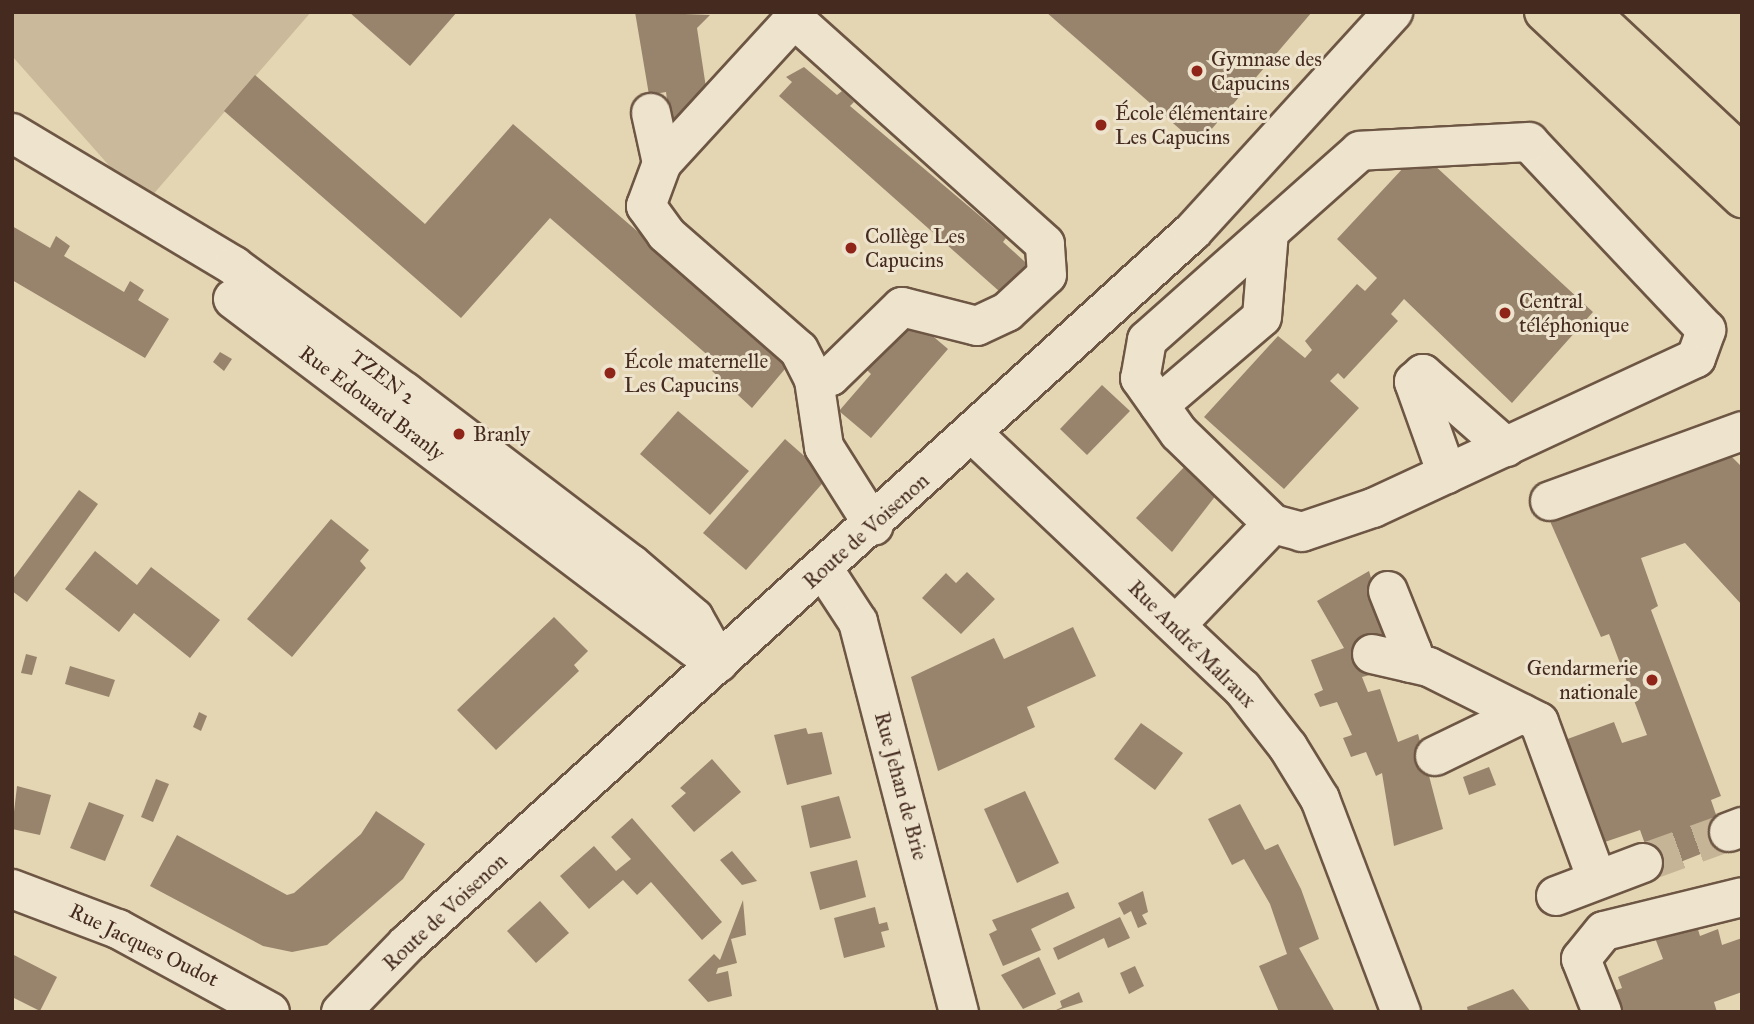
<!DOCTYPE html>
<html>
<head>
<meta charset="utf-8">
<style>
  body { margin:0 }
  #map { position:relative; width:1754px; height:1024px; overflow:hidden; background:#e5d6b3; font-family:"IM FELL Great Primer",serif }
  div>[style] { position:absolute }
  .green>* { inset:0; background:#cab99a }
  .building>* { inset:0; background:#98846c }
  .minor-tunnel>* { height:38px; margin-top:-19px; transform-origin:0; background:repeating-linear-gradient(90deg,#c5b495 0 38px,transparent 0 57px) }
  .roads { filter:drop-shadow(2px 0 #6d5644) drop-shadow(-2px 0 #6d5644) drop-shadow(0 2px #6d5644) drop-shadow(0 -2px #6d5644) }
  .minor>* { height:38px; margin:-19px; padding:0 19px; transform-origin:19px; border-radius:19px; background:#eee4ce }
  .major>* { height:38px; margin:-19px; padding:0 19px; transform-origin:19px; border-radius:19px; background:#e5d6b3 }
  .dots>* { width:19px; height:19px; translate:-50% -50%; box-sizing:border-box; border:4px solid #eee4ce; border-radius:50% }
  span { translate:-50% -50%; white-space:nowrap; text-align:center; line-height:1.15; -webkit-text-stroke:6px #eee4ce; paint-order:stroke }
  .poi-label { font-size:21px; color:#452b1f }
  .left { translate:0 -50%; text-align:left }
  .right { translate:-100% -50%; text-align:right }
  .street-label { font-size:21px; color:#452b1f }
  .frame { position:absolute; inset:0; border:14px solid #452b1f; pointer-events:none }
</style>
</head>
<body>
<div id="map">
  <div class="green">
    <div style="clip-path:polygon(12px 12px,311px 12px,144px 205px,12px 56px)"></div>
  </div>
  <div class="building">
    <div style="clip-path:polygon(349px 12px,457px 12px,410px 66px)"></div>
    <div style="clip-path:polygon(635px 12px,710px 15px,697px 28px,710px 114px,672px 137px,666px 92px,649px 95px)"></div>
    <div style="clip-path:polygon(1046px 12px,1312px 12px,1198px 145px)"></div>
    <div style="clip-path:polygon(804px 67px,837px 95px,842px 91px,854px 102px,850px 106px,1006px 238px,1003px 242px,1034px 270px,1008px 299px,779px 96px,792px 82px,786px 77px)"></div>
    <div style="clip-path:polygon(255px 75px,425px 224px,513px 124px,790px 363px,752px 408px,712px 371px,719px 365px,550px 218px,461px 318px,224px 111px)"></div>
    <div style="clip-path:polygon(1419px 151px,1593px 312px,1512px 403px,1404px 299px,1391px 314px,1398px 321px,1344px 379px,1338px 373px,1330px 381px,1359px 408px,1284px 489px,1204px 417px,1278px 336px,1305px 358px,1312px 350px,1305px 341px,1357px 284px,1365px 291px,1377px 278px,1337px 239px)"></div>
    <div style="clip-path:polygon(12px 226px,50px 248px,56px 236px,70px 246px,64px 256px,124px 292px,130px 281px,144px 290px,138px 300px,169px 319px,145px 358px,12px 280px)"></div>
    <div style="clip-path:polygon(915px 321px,948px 349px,871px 438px,839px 411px,871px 374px,866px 369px)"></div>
    <div style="clip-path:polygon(220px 352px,232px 359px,224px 371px,213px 362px)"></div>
    <div style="clip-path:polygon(1102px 385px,1130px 411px,1087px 455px,1060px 429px)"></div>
    <div style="clip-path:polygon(678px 411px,749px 471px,710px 515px,640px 454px)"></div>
    <div style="clip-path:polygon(785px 439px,828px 477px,746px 570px,703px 533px)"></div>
    <div style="clip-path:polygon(1728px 453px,1742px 467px,1742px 605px,1685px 543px,1641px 558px,1658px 606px,1651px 610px,1721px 796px,1711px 800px,1726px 844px,1655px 872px,1640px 830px,1599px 844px,1562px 741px,1614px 722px,1622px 743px,1647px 735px,1609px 634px,1601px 637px,1549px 519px)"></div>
    <div style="clip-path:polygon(1186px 465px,1217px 494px,1172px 552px,1136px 518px)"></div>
    <div style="clip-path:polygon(79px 490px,98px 504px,27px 602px,12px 591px,12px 580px)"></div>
    <div style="clip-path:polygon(331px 519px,369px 550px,360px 561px,366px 568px,292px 657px,247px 619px)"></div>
    <div style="clip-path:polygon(95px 551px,137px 585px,151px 567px,220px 620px,190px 658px,134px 613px,119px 632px,65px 589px)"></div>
    <div style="clip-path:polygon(1369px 571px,1387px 633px,1358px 643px,1370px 675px,1362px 677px,1368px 692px,1380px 689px,1398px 742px,1418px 734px,1443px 829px,1394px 846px,1382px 773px,1376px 776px,1366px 752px,1351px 757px,1343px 738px,1352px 735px,1337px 702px,1320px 707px,1314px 694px,1323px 690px,1311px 660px,1344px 648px,1317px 601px)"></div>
    <div style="clip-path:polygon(967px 572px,995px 599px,961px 634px,922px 598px,946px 573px,956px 583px)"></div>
    <div style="clip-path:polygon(554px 617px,588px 651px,574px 665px,579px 671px,496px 750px,457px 710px)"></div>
    <div style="clip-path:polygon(1073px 627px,1096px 676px,1027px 707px,1035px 727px,938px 771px,911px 677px,994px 638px,1004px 659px)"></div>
    <div style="clip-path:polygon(26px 654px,37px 657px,32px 675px,21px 673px)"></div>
    <div style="clip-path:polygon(70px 666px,115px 680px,109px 697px,65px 684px)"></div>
    <div style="clip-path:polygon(199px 712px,207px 716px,201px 731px,193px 727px)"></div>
    <div style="clip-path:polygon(1141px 723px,1183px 753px,1155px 790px,1114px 759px)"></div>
    <div style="clip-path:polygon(806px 728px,808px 734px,822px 732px,832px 774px,787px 785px,774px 735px)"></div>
    <div style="clip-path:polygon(712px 759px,741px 792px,694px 832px,671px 806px,686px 793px,680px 788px)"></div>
    <div style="clip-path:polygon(1489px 767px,1496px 785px,1469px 795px,1463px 777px)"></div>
    <div style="clip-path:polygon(156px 779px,169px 784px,153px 822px,141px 817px)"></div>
    <div style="clip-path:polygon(17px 786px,51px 795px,40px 835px,12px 829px)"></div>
    <div style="clip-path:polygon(1025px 791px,1059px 863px,1017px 883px,984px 809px)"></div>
    <div style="clip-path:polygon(839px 796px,851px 838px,810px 848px,801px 806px)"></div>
    <div style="clip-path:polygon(89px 802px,124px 815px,105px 861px,70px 848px)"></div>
    <div style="clip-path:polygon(1240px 804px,1265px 850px,1278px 844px,1301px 889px,1319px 939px,1299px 948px,1335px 1012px,1279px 1012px,1259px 966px,1287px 954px,1270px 904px,1244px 859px,1232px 865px,1208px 819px)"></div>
    <div style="clip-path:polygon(376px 811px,425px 844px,403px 879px,327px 945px,292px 952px,263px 946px,150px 886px,177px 835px,287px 895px,294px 893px,361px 834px)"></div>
    <div style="clip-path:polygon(632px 818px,722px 922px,702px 940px,651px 882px,637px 895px,623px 880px,589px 909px,560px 876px,594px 846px,616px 871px,631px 859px,611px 837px)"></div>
    <div style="clip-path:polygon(732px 851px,757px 881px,742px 885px,720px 860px)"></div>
    <div style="clip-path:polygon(857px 860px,866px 897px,820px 910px,810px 872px)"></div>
    <div style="clip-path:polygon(1143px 891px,1148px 912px,1142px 915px,1147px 924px,1138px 928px,1131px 911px,1124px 915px,1118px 903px)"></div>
    <div style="clip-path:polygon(1068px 892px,1075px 908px,1031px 929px,1041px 950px,1003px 966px,989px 934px,997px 930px,992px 920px)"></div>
    <div style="clip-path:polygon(743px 900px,746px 935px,731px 939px,737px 963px,718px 968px,716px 974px,728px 971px,732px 996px,708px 1002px,688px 980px,714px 954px,720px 960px)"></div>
    <div style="clip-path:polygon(540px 901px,569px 933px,536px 963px,507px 931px)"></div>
    <div style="clip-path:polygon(875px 907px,879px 924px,887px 922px,889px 930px,881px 932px,885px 947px,844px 958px,834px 918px)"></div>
    <div style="clip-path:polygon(1120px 917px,1130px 938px,1108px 948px,1104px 938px,1058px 960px,1053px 948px)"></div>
    <div style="clip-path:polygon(1695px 920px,1700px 936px,1718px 929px,1722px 945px,1742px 938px,1742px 992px,1714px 1002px,1717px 1012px,1615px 1012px,1608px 993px,1622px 988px,1618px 977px,1663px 959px,1655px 938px)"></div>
    <div style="clip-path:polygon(12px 954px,57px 977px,40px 1011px,12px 997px)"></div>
    <div style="clip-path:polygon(1039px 957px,1056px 994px,1023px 1009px,1001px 975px)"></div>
    <div style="clip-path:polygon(1135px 966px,1144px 986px,1129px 994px,1120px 973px)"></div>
    <div style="clip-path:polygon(1513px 989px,1531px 1012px,1468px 1012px,1467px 1007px)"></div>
    <div style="clip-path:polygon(1079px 992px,1083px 1002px,1052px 1012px,1062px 1007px,1060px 1001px)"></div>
  </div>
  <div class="minor-tunnel">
    <div style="left:1643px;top:863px;width:91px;rotate:-19.8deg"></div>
  </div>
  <div class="roads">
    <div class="minor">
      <div style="left:651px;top:113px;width:51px;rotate:77.6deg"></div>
      <div style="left:12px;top:133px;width:259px;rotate:30.9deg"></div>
      <div style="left:234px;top:266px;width:212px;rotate:36.4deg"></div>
      <div style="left:405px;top:392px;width:284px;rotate:37.3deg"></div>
      <div style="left:631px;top:564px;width:83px;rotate:40.6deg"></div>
      <div style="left:694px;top:618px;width:51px;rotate:60.9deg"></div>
      <div style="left:233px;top:299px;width:580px;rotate:37.09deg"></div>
      <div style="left:814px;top:380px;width:17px;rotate:-13deg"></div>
      <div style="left:831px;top:376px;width:99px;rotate:-44.2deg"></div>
      <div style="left:902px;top:307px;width:77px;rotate:14.2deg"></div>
      <div style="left:977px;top:326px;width:33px;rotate:-25deg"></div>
      <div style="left:1007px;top:312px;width:54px;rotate:-42.8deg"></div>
      <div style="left:1047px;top:275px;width:31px;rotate:-94deg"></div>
      <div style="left:1045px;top:244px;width:337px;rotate:-138.1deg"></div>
      <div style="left:794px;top:19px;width:195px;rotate:132.5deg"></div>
      <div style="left:662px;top:163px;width:46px;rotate:110.4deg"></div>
      <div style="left:646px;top:206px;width:34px;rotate:54deg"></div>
      <div style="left:666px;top:234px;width:176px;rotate:41.1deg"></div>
      <div style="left:799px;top:350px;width:34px;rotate:63deg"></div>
      <div style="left:814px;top:380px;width:68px;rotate:81.5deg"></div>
      <div style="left:824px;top:447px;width:93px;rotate:57.7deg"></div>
      <div style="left:1159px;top:405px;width:135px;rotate:-40.5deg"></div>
      <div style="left:1262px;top:317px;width:85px;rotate:-85.3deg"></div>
      <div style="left:973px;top:434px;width:370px;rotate:43.4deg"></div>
      <div style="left:1242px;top:688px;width:75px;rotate:52.1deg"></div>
      <div style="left:1288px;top:747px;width:61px;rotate:58.4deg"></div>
      <div style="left:1320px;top:799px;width:228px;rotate:69.2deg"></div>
      <div style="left:1447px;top:474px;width:98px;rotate:-109.7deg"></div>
      <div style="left:1414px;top:382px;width:12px;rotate:-42deg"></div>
      <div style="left:1423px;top:374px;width:111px;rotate:41.3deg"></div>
      <div style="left:1550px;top:501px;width:204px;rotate:-20deg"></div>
      <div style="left:824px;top:570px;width:62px;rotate:56.8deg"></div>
      <div style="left:858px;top:622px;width:403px;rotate:75.5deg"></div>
      <div style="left:1388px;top:591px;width:65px;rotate:68.2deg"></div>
      <div style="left:1412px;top:651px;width:12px;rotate:99deg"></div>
      <div style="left:1176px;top:625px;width:140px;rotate:-46.2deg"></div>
      <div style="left:1273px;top:524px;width:30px;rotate:15deg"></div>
      <div style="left:1302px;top:532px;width:75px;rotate:-18.7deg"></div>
      <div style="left:1373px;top:508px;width:356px;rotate:-24.9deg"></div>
      <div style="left:1696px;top:358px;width:30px;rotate:-70deg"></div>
      <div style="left:1706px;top:330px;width:258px;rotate:-133.3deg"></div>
      <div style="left:1529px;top:142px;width:169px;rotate:177deg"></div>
      <div style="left:1360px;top:151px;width:285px;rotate:138.4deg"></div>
      <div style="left:1147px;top:340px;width:39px;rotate:100deg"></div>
      <div style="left:1140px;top:378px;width:67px;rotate:54.7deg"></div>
      <div style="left:1179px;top:433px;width:131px;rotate:44.1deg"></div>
      <div style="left:1372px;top:654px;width:58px;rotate:12.8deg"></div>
      <div style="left:1429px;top:667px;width:123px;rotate:26.6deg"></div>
      <div style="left:1539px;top:722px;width:168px;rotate:69.8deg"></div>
      <div style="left:1435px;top:756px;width:97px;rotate:-25.8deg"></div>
      <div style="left:1729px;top:832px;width:14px;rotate:-21deg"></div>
      <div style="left:12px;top:889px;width:113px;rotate:20.7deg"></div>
      <div style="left:118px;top:929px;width:173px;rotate:28.6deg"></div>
      <div style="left:1556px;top:896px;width:93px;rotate:-20.8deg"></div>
      <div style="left:341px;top:1012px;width:95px;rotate:-45.9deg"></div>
      <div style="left:407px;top:944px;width:1061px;rotate:-42.21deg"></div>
      <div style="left:1193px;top:231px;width:297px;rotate:-47.6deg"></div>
      <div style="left:1602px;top:1012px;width:57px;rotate:-111.6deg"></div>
      <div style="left:1581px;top:959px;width:36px;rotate:-51deg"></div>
      <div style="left:1604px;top:931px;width:142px;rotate:-13.8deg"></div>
    </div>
    <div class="major">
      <div style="left:1544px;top:12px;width:272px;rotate:43.2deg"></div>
      <div style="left:1590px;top:12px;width:208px;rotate:43.1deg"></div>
    </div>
  </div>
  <div class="dots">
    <div style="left:1197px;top:71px;background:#8f2418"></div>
    <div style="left:1101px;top:125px;background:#8f2418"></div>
    <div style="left:851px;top:248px;background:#8f2418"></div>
    <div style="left:1505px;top:313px;background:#8f2418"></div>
    <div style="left:610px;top:373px;background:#8f2418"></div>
    <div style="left:459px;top:434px;background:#8f2418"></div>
    <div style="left:1652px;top:680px;background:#8f2418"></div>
  </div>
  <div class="poi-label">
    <span class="left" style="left:1211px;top:71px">Gymnase des<br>Capucins</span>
    <span class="left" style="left:1115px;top:125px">École élémentaire<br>Les Capucins</span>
    <span class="left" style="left:865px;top:248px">Collège Les<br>Capucins</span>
    <span class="left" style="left:1519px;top:313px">Central<br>téléphonique</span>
    <span class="left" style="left:624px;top:373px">École maternelle<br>Les Capucins</span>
    <span class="left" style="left:473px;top:434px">Branly</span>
    <span class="right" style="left:1638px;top:680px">Gendarmerie<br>nationale</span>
  </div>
  <div class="street-label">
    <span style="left:383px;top:377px;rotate:37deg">TZEN 2</span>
    <span style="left:372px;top:403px;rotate:37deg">Rue Edouard Branly</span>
    <span style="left:866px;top:531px;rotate:-42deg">Route de Voisenon</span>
    <span style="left:1192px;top:644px;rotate:45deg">Rue André Malraux</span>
    <span style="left:901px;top:786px;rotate:75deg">Rue Jehan de Brie</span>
    <span style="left:445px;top:912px;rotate:-43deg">Route de Voisenon</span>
    <span style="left:144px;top:945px;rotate:26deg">Rue Jacques Oudot</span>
  </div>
  <div class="frame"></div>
</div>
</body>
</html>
